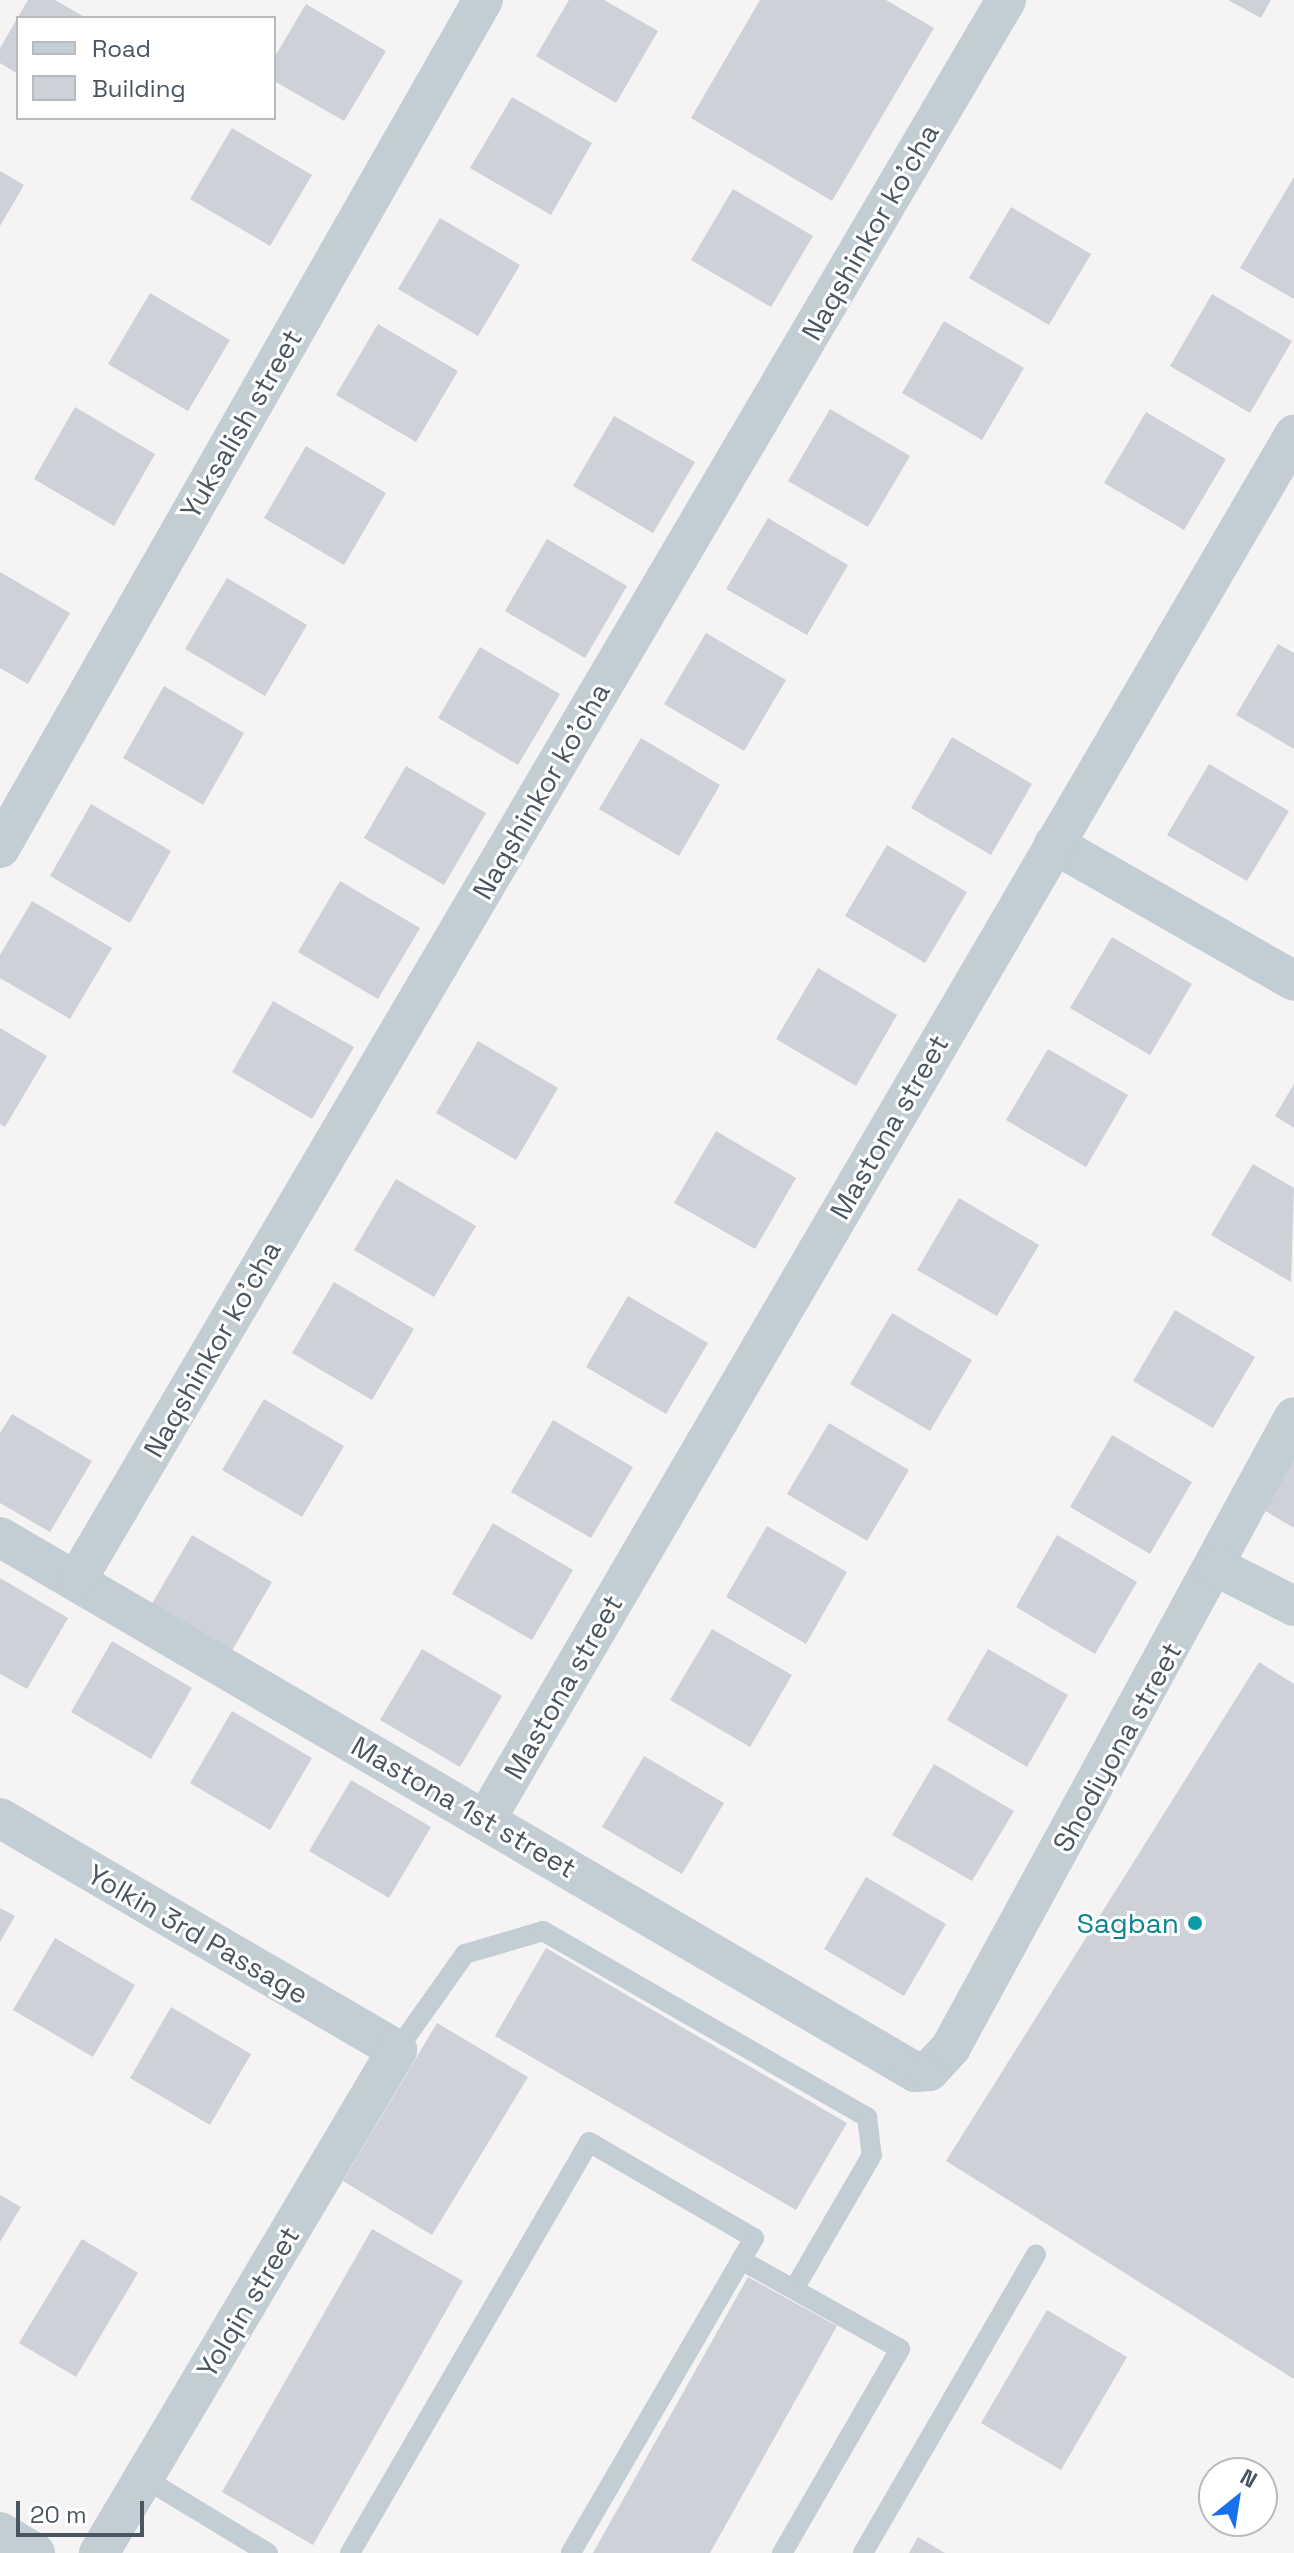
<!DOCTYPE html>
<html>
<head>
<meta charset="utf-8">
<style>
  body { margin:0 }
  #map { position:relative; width:1294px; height:2553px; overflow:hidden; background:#f5f3f3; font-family:"Space Grotesk",sans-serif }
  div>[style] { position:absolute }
  .building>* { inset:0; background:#ced1d7 }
  .service>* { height:20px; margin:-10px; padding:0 10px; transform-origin:10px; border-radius:10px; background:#c3cdd4 }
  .minor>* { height:40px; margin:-20px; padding:0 20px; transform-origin:20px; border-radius:20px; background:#c3cdd4 }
  .dots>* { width:22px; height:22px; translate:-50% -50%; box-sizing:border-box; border:4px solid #fff; border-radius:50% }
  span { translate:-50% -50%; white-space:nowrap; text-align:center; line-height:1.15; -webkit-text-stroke:6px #fff; paint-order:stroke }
  .street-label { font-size:28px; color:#495561 }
  .culture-label { font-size:28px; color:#0d838f }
  .right { translate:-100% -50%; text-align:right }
  .legend { position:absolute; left:16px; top:16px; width:260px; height:104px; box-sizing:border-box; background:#fff; border:2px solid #b6bbc0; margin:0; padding:10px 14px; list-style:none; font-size:24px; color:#495561 }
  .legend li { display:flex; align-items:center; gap:16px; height:40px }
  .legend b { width:40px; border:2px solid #b6bbc0 }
  .north { position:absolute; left:1198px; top:2457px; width:80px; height:80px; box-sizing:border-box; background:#fff; border:2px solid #b6bbc0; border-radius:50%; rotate:30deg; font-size:22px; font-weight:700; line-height:32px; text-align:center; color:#495561 }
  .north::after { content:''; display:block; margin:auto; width:28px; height:36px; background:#1671eb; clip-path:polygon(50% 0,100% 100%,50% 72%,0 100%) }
  .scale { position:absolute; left:16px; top:2501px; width:128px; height:36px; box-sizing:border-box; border:4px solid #495561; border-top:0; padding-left:10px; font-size:24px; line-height:28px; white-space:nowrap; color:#495561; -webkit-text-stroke:6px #fff; paint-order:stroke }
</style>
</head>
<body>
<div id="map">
  <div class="building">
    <div style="clip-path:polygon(28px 0,55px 0,86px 18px,18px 18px,18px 74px,0 63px,0 48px)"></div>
    <div style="clip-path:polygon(569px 0,604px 0,658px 31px,616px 103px,536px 56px)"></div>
    <div style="clip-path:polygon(760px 0,886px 0,934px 28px,832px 201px,691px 118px)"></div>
    <div style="clip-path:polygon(1228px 0,1271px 0,1261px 18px)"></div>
    <div style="clip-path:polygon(306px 4px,386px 51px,344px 121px,274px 81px,274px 58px)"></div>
    <div style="clip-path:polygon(512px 97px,592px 143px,551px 215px,470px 168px)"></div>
    <div style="clip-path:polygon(232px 128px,312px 175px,270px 246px,190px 199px)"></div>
    <div style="clip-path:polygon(0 171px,24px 185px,0 226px)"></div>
    <div style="clip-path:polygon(1294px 177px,1294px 299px,1240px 268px)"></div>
    <div style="clip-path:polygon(733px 189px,813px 236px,771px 307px,691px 260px)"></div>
    <div style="clip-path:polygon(1011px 207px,1091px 254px,1049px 325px,969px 278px)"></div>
    <div style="clip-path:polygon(440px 218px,520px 265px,478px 336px,398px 289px)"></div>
    <div style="clip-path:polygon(150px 293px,230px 340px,188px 411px,108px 364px)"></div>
    <div style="clip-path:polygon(1212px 294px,1292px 341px,1250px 413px,1170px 366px)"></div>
    <div style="clip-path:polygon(944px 321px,1024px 368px,982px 440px,902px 393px)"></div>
    <div style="clip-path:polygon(378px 324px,458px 371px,416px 442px,336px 395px)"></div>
    <div style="clip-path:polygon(75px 407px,155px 454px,114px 526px,34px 479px)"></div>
    <div style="clip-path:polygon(830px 409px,910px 456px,868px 527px,788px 481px)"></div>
    <div style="clip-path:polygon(1146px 412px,1226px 459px,1184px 530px,1104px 483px)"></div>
    <div style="clip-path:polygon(614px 416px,695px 462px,653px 533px,573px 486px)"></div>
    <div style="clip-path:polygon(306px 446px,386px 493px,344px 565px,264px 518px)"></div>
    <div style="clip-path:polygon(768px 518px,848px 565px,807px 635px,726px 589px)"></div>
    <div style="clip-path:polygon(547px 539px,627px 586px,585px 658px,505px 611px)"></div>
    <div style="clip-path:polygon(0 572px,70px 613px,28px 684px,0 668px)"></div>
    <div style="clip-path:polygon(227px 578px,307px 625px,265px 696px,185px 649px)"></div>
    <div style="clip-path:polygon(706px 633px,786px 680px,744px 751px,664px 704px)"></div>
    <div style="clip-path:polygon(1278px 644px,1294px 653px,1294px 749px,1236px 715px)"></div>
    <div style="clip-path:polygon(480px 647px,560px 694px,518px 765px,438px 718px)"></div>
    <div style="clip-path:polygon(164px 686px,244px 733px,203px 805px,123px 758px)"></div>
    <div style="clip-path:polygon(952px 737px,1032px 784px,991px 855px,911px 808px)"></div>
    <div style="clip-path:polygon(641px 738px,720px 785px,679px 856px,599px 809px)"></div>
    <div style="clip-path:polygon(1209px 764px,1289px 811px,1247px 881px,1167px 835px)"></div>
    <div style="clip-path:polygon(406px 766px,486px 813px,444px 885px,364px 838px)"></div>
    <div style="clip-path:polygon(91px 804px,171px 851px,130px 923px,50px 876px)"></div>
    <div style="clip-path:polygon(887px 845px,967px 892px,925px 963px,845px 916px)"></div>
    <div style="clip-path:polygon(340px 881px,420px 928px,378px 999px,298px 952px)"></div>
    <div style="clip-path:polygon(32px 901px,112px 948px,70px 1019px,0 978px,0 955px)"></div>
    <div style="clip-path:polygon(1112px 937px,1192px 984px,1150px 1055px,1070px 1008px)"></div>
    <div style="clip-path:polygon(818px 968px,897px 1015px,856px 1086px,776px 1039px)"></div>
    <div style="clip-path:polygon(273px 1001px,354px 1047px,312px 1119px,232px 1072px)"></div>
    <div style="clip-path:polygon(0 1028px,47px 1056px,5px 1127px,0 1124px)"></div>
    <div style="clip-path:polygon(478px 1041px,558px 1088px,516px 1160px,436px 1113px)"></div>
    <div style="clip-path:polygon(1048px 1049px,1128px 1095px,1086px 1167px,1006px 1120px)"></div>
    <div style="clip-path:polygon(1294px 1084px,1294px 1128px,1275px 1116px)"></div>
    <div style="clip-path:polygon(716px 1131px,796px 1178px,755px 1249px,674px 1203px)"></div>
    <div style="clip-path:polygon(1253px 1164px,1294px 1188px,1291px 1282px,1211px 1235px)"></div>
    <div style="clip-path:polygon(396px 1179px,476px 1226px,434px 1297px,354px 1250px)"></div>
    <div style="clip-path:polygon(959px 1198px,1039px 1245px,997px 1316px,917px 1270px)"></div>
    <div style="clip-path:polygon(334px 1282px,414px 1329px,372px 1400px,292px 1353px)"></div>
    <div style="clip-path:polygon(628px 1296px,708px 1343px,666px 1414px,586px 1367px)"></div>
    <div style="clip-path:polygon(1175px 1310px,1255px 1357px,1213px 1428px,1133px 1381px)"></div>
    <div style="clip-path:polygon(892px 1313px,972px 1360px,930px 1431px,850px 1384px)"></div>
    <div style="clip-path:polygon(264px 1399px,344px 1446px,302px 1517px,222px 1470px)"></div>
    <div style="clip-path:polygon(12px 1414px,92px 1461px,50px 1532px,0 1503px,0 1433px)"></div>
    <div style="clip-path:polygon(553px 1420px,633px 1467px,591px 1538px,511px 1492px)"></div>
    <div style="clip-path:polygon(829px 1423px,909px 1470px,867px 1541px,787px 1494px)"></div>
    <div style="clip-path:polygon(1112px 1435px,1192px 1482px,1150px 1554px,1070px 1507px)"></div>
    <div style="clip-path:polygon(1294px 1442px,1294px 1528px,1257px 1506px)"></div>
    <div style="clip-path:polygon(493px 1523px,573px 1570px,532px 1640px,452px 1594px)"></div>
    <div style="clip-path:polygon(767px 1526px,847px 1572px,806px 1644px,726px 1597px)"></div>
    <div style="clip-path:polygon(192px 1535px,272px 1582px,230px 1654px,150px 1607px)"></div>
    <div style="clip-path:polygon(1057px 1535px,1137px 1582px,1095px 1654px,1016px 1607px)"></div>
    <div style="clip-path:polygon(0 1578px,68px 1618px,27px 1689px,0 1674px)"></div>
    <div style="clip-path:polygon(712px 1629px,792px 1675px,750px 1747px,670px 1700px)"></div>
    <div style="clip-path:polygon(112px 1641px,192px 1688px,151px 1759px,71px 1712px)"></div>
    <div style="clip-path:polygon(422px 1649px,502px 1696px,460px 1767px,380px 1720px)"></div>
    <div style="clip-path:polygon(988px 1649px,1068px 1695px,1027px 1767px,947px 1720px)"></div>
    <div style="clip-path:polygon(1259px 1662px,1294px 1684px,1294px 2379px,946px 2161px)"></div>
    <div style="clip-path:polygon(232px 1711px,312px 1758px,270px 1830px,190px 1783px)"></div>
    <div style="clip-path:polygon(644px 1756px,724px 1803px,682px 1874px,602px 1827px)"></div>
    <div style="clip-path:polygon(934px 1764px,1014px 1811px,972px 1881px,892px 1835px)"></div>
    <div style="clip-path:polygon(351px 1780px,431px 1827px,389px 1898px,309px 1851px)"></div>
    <div style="clip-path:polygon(866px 1877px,946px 1924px,904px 1996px,824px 1949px)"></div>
    <div style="clip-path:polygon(0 1908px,15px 1916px,0 1942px)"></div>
    <div style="clip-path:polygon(55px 1938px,135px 1985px,93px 2057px,13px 2010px)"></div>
    <div style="clip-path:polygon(546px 1948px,847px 2123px,796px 2210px,495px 2036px)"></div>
    <div style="clip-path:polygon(171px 2007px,251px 2054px,210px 2125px,130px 2078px)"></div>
    <div style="clip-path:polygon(437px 2023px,528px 2077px,432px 2235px,343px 2181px)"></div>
    <div style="clip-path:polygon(0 2195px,21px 2207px,0 2242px)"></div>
    <div style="clip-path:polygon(372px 2229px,463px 2281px,313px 2545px,222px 2492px)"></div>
    <div style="clip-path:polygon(82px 2239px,138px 2273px,76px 2377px,19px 2343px)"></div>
    <div style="clip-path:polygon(748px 2277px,837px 2326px,710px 2553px,593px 2553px)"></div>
    <div style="clip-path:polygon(1047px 2310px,1127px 2357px,1061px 2470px,981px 2423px)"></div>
    <div style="clip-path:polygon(918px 2537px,945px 2553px,909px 2553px)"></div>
  </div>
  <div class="service">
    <div style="left:397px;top:2050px;width:118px;rotate:-54.7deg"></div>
    <div style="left:465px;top:1954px;width:81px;rotate:-16.4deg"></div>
    <div style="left:543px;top:1931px;width:374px;rotate:29.9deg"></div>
    <div style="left:867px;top:2117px;width:38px;rotate:83deg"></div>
    <div style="left:872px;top:2155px;width:155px;rotate:120.2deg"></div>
    <div style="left:741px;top:2260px;width:182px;rotate:29.2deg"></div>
    <div style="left:900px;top:2349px;width:236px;rotate:120deg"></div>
    <div style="left:144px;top:2478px;width:145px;rotate:31.2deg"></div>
    <div style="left:350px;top:2553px;width:475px;rotate:-59.8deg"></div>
    <div style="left:589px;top:2142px;width:191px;rotate:30.2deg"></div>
    <div style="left:754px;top:2238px;width:364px;rotate:120.2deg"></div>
    <div style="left:863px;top:2553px;width:345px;rotate:-59.9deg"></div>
  </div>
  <div class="minor">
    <div style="left:1054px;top:844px;width:276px;rotate:29.7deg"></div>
    <div style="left:0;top:848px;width:976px;rotate:-60.34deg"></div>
    <div style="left:0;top:1537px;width:1060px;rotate:30.31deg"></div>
    <div style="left:915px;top:2072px;width:14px;rotate:-4deg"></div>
    <div style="left:929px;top:2071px;width:33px;rotate:-47deg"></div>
    <div style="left:951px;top:2047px;width:717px;rotate:-61.43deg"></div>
    <div style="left:1217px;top:1567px;width:86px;rotate:26.9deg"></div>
    <div style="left:76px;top:1581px;width:1834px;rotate:-59.53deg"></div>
    <div style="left:0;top:1818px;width:460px;rotate:30.3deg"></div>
    <div style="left:397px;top:2050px;width:585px;rotate:120.64deg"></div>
    <div style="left:486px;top:1819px;width:1603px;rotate:-59.72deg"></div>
    <div style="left:0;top:2532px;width:41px;rotate:31deg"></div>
  </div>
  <div class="dots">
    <div style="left:1195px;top:1923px;background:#0f9aa8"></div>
  </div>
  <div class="street-label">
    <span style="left:870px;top:232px;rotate:-60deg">Naqshinkor ko'cha</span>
    <span style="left:241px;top:424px;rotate:-60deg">Yuksalish street</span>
    <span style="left:541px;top:791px;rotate:-60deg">Naqshinkor ko'cha</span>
    <span style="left:889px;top:1127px;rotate:-60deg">Mastona street</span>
    <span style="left:212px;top:1349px;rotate:-60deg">Naqshinkor ko'cha</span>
    <span style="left:563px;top:1687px;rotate:-60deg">Mastona street</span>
    <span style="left:1117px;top:1747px;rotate:-61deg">Shodiyona street</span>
    <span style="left:464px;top:1807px;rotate:30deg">Mastona 1st street</span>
    <span style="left:198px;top:1934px;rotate:30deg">Yolkin 3rd Passage</span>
    <span style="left:248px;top:2302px;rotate:-59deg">Yolqin street</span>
  </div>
  <div class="culture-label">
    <span class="right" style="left:1179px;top:1923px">Sagban</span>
  </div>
  <ul class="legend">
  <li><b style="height:10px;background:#c3cdd4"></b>Road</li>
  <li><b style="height:22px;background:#ced1d7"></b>Building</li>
  </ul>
  <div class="north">N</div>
  <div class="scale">20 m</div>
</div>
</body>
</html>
